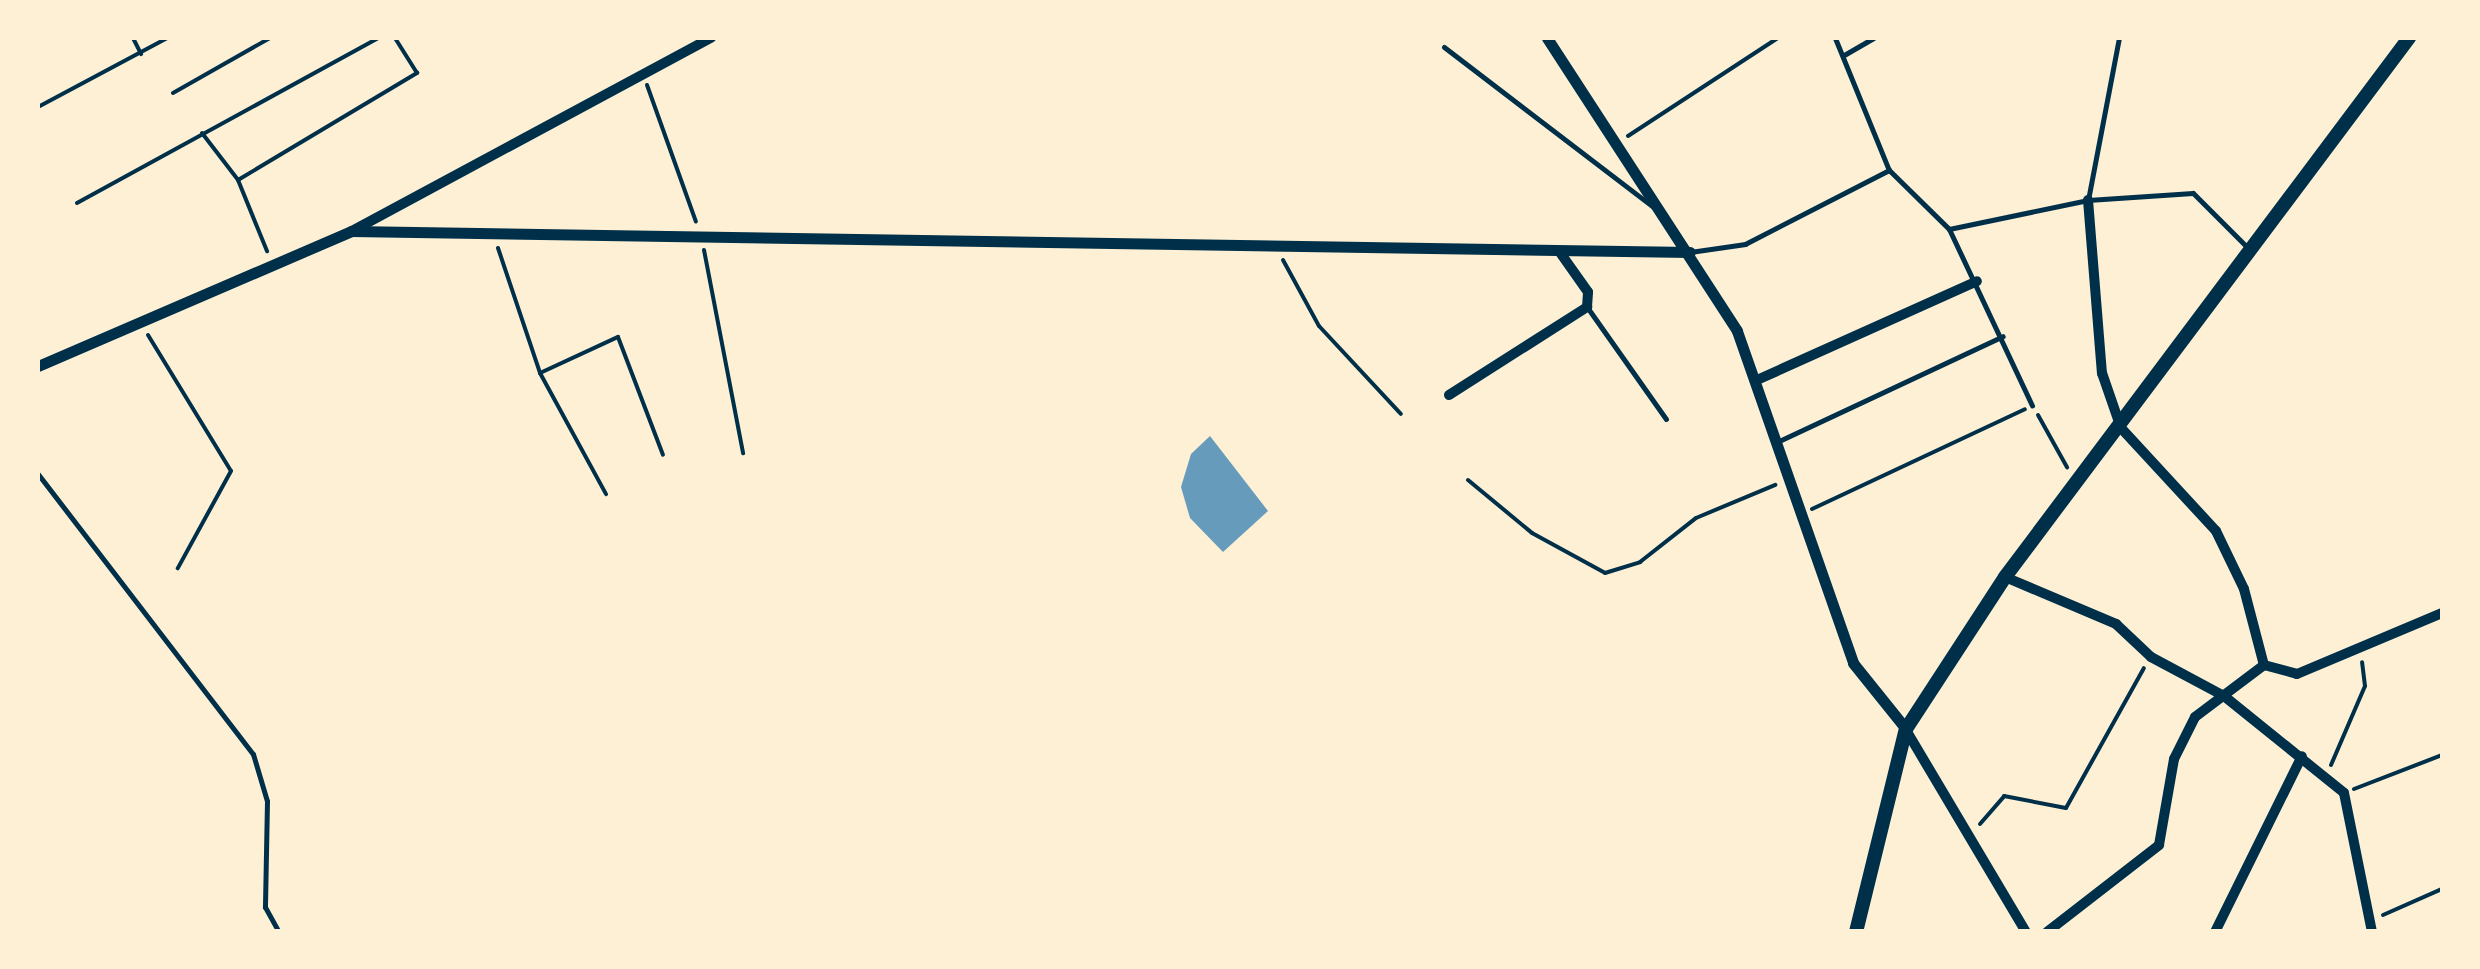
<!DOCTYPE html>
<html>
<head>
<meta charset="utf-8">
<style>
  body { margin:0 }
  #map { position:relative; width:2480px; height:969px; overflow:hidden; background:#fdf0d5; font-family:Barlow,sans-serif }
  div>[style] { position:absolute }
  .water>* { inset:0; background:#669bbc }
  .path>* { height:4px; margin:-2px; padding:0 2px; transform-origin:2px; border-radius:2px; background:#003049 }
  .service>* { height:5px; margin:-2.5px; padding:0 2.5px; transform-origin:2.5px; border-radius:2.5px; background:#003049 }
  .minor>* { height:10px; margin:-5px; padding:0 5px; transform-origin:5px; border-radius:5px; background:#003049 }
  .tertiary>* { height:11px; margin:-5.5px; padding:0 5.5px; transform-origin:5.5px; border-radius:5.5px; background:#003049 }
  .secondary>* { height:14px; margin:-7px; padding:0 7px; transform-origin:7px; border-radius:7px; background:#003049 }
  span { translate:-50% -50%; white-space:nowrap; text-align:center; line-height:1.15; -webkit-text-stroke:8px #fdf0d5; paint-order:stroke }
  .frame { position:absolute; inset:0; border:40px solid #fdf0d5; pointer-events:none }
</style>
</head>
<body>
<div id="map">
  <div class="water">
    <div style="clip-path:polygon(1210px 436px,1268px 511px,1223px 552px,1190px 518px,1181px 487px,1191px 454px)"></div>
  </div>
  <div class="path">
    <div style="left:133px;top:38px;width:18px;rotate:63deg"></div>
    <div style="left:647px;top:85px;width:145px;rotate:70.3deg"></div>
    <div style="left:173px;top:93px;width:112px;rotate:-29.6deg"></div>
    <div style="left:38px;top:107px;width:146px;rotate:-28.1deg"></div>
    <div style="left:202px;top:133px;width:59px;rotate:52.5deg"></div>
    <div style="left:238px;top:180px;width:77px;rotate:67.8deg"></div>
    <div style="left:1628px;top:136px;width:179px;rotate:-33.2deg"></div>
    <div style="left:238px;top:180px;width:209px;rotate:-30.9deg"></div>
    <div style="left:417px;top:73px;width:41px;rotate:-122.2deg"></div>
    <div style="left:77px;top:203px;width:343px;rotate:-28.7deg"></div>
    <div style="left:498px;top:248px;width:132px;rotate:71.4deg"></div>
    <div style="left:540px;top:373px;width:138px;rotate:61.4deg"></div>
    <div style="left:704px;top:250px;width:207px;rotate:79.1deg"></div>
    <div style="left:1283px;top:260px;width:75px;rotate:61.4deg"></div>
    <div style="left:1319px;top:326px;width:120px;rotate:47deg"></div>
    <div style="left:148px;top:335px;width:159px;rotate:58.6deg"></div>
    <div style="left:231px;top:471px;width:111px;rotate:118.7deg"></div>
    <div style="left:540px;top:373px;width:86px;rotate:-24.8deg"></div>
    <div style="left:618px;top:337px;width:126px;rotate:69.1deg"></div>
    <div style="left:2038px;top:415px;width:60px;rotate:60.9deg"></div>
    <div style="left:1468px;top:480px;width:83px;rotate:39.6deg"></div>
    <div style="left:1532px;top:533px;width:83px;rotate:28.7deg"></div>
    <div style="left:1605px;top:573px;width:37px;rotate:-17deg"></div>
    <div style="left:1640px;top:562px;width:71px;rotate:-38.2deg"></div>
    <div style="left:1696px;top:518px;width:86px;rotate:-22.7deg"></div>
    <div style="left:1812px;top:509px;width:235px;rotate:-25.1deg"></div>
    <div style="left:2331px;top:765px;width:86px;rotate:-66.7deg"></div>
    <div style="left:2365px;top:686px;width:24px;rotate:-97deg"></div>
    <div style="left:2354px;top:789px;width:94px;rotate:-21.1deg"></div>
    <div style="left:1980px;top:824px;width:37px;rotate:-49deg"></div>
    <div style="left:2004px;top:796px;width:63px;rotate:11deg"></div>
    <div style="left:2066px;top:808px;width:160px;rotate:-60.9deg"></div>
    <div style="left:2383px;top:915px;width:64px;rotate:-23.8deg"></div>
  </div>
  <div class="service">
    <div style="left:1835px;top:38px;width:143px;rotate:67.8deg"></div>
    <div style="left:1444px;top:47px;width:262px;rotate:37.4deg"></div>
    <div style="left:1844px;top:55px;width:34px;rotate:-30deg"></div>
    <div style="left:2088px;top:200px;width:105px;rotate:-3.8deg"></div>
    <div style="left:2193px;top:193px;width:76px;rotate:45deg"></div>
    <div style="left:1949px;top:229px;width:195px;rotate:64.8deg"></div>
    <div style="left:1690px;top:252px;width:56px;rotate:-8.3deg"></div>
    <div style="left:1745px;top:244px;width:162px;rotate:-27.2deg"></div>
    <div style="left:1889px;top:170px;width:84px;rotate:44.5deg"></div>
    <div style="left:1949px;top:229px;width:142px;rotate:-11.8deg"></div>
    <div style="left:2088px;top:200px;width:165px;rotate:-79.2deg"></div>
    <div style="left:1587px;top:307px;width:137px;rotate:54.8deg"></div>
    <div style="left:1779px;top:441px;width:247px;rotate:-25.1deg"></div>
    <div style="left:38px;top:474px;width:353px;rotate:52.5deg"></div>
    <div style="left:253px;top:754px;width:49px;rotate:73.4deg"></div>
    <div style="left:267px;top:801px;width:106px;rotate:91.1deg"></div>
    <div style="left:265px;top:907px;width:29px;rotate:61deg"></div>
  </div>
  <div class="minor">
    <div style="left:2088px;top:200px;width:174px;rotate:85.4deg"></div>
    <div style="left:2102px;top:373px;width:58px;rotate:70.9deg"></div>
    <div style="left:2121px;top:428px;width:140px;rotate:47.3deg"></div>
    <div style="left:2216px;top:531px;width:64px;rotate:64.2deg"></div>
    <div style="left:2244px;top:589px;width:79px;rotate:75.3deg"></div>
    <div style="left:2264px;top:665px;width:34px;rotate:15deg"></div>
    <div style="left:2297px;top:674px;width:157px;rotate:-22.8deg"></div>
    <div style="left:352px;top:231px;width:408px;rotate:-28.3deg"></div>
    <div style="left:1757px;top:380px;width:241px;rotate:-24.2deg"></div>
    <div style="left:1449px;top:395px;width:164px;rotate:-32.5deg"></div>
    <div style="left:1587px;top:307px;width:15px;rotate:-86deg"></div>
    <div style="left:1588px;top:292px;width:50px;rotate:-125.3deg"></div>
    <div style="left:2005px;top:577px;width:121px;rotate:22.9deg"></div>
    <div style="left:2116px;top:624px;width:48px;rotate:43.3deg"></div>
    <div style="left:2151px;top:657px;width:83px;rotate:28.1deg"></div>
    <div style="left:2224px;top:696px;width:154px;rotate:38.9deg"></div>
    <div style="left:2344px;top:793px;width:142px;rotate:78.6deg"></div>
    <div style="left:1906px;top:730px;width:235px;rotate:59.3deg"></div>
    <div style="left:2047px;top:932px;width:142px;rotate:-37.8deg"></div>
    <div style="left:2159px;top:845px;width:87px;rotate:-80.1deg"></div>
    <div style="left:2174px;top:759px;width:47px;rotate:-63.4deg"></div>
    <div style="left:2195px;top:717px;width:86px;rotate:-37deg"></div>
    <div style="left:2215px;top:932px;width:196px;rotate:-63.7deg"></div>
  </div>
  <div class="tertiary">
    <div style="left:1547px;top:38px;width:349px;rotate:57deg"></div>
    <div style="left:1737px;top:331px;width:352px;rotate:70.7deg"></div>
    <div style="left:1853px;top:663px;width:85px;rotate:51.2deg"></div>
    <div style="left:38px;top:366px;width:341px;rotate:-23.3deg"></div>
    <div style="left:351px;top:231px;width:1339px;rotate:0.9deg"></div>
  </div>
  <div class="secondary">
    <div style="left:1856px;top:932px;width:209px;rotate:-76.2deg"></div>
    <div style="left:1906px;top:729px;width:181px;rotate:-56.9deg"></div>
    <div style="left:2005px;top:577px;width:674px;rotate:-53.15deg"></div>
  </div>
  <div class="frame"></div>
</div>
</body>
</html>
